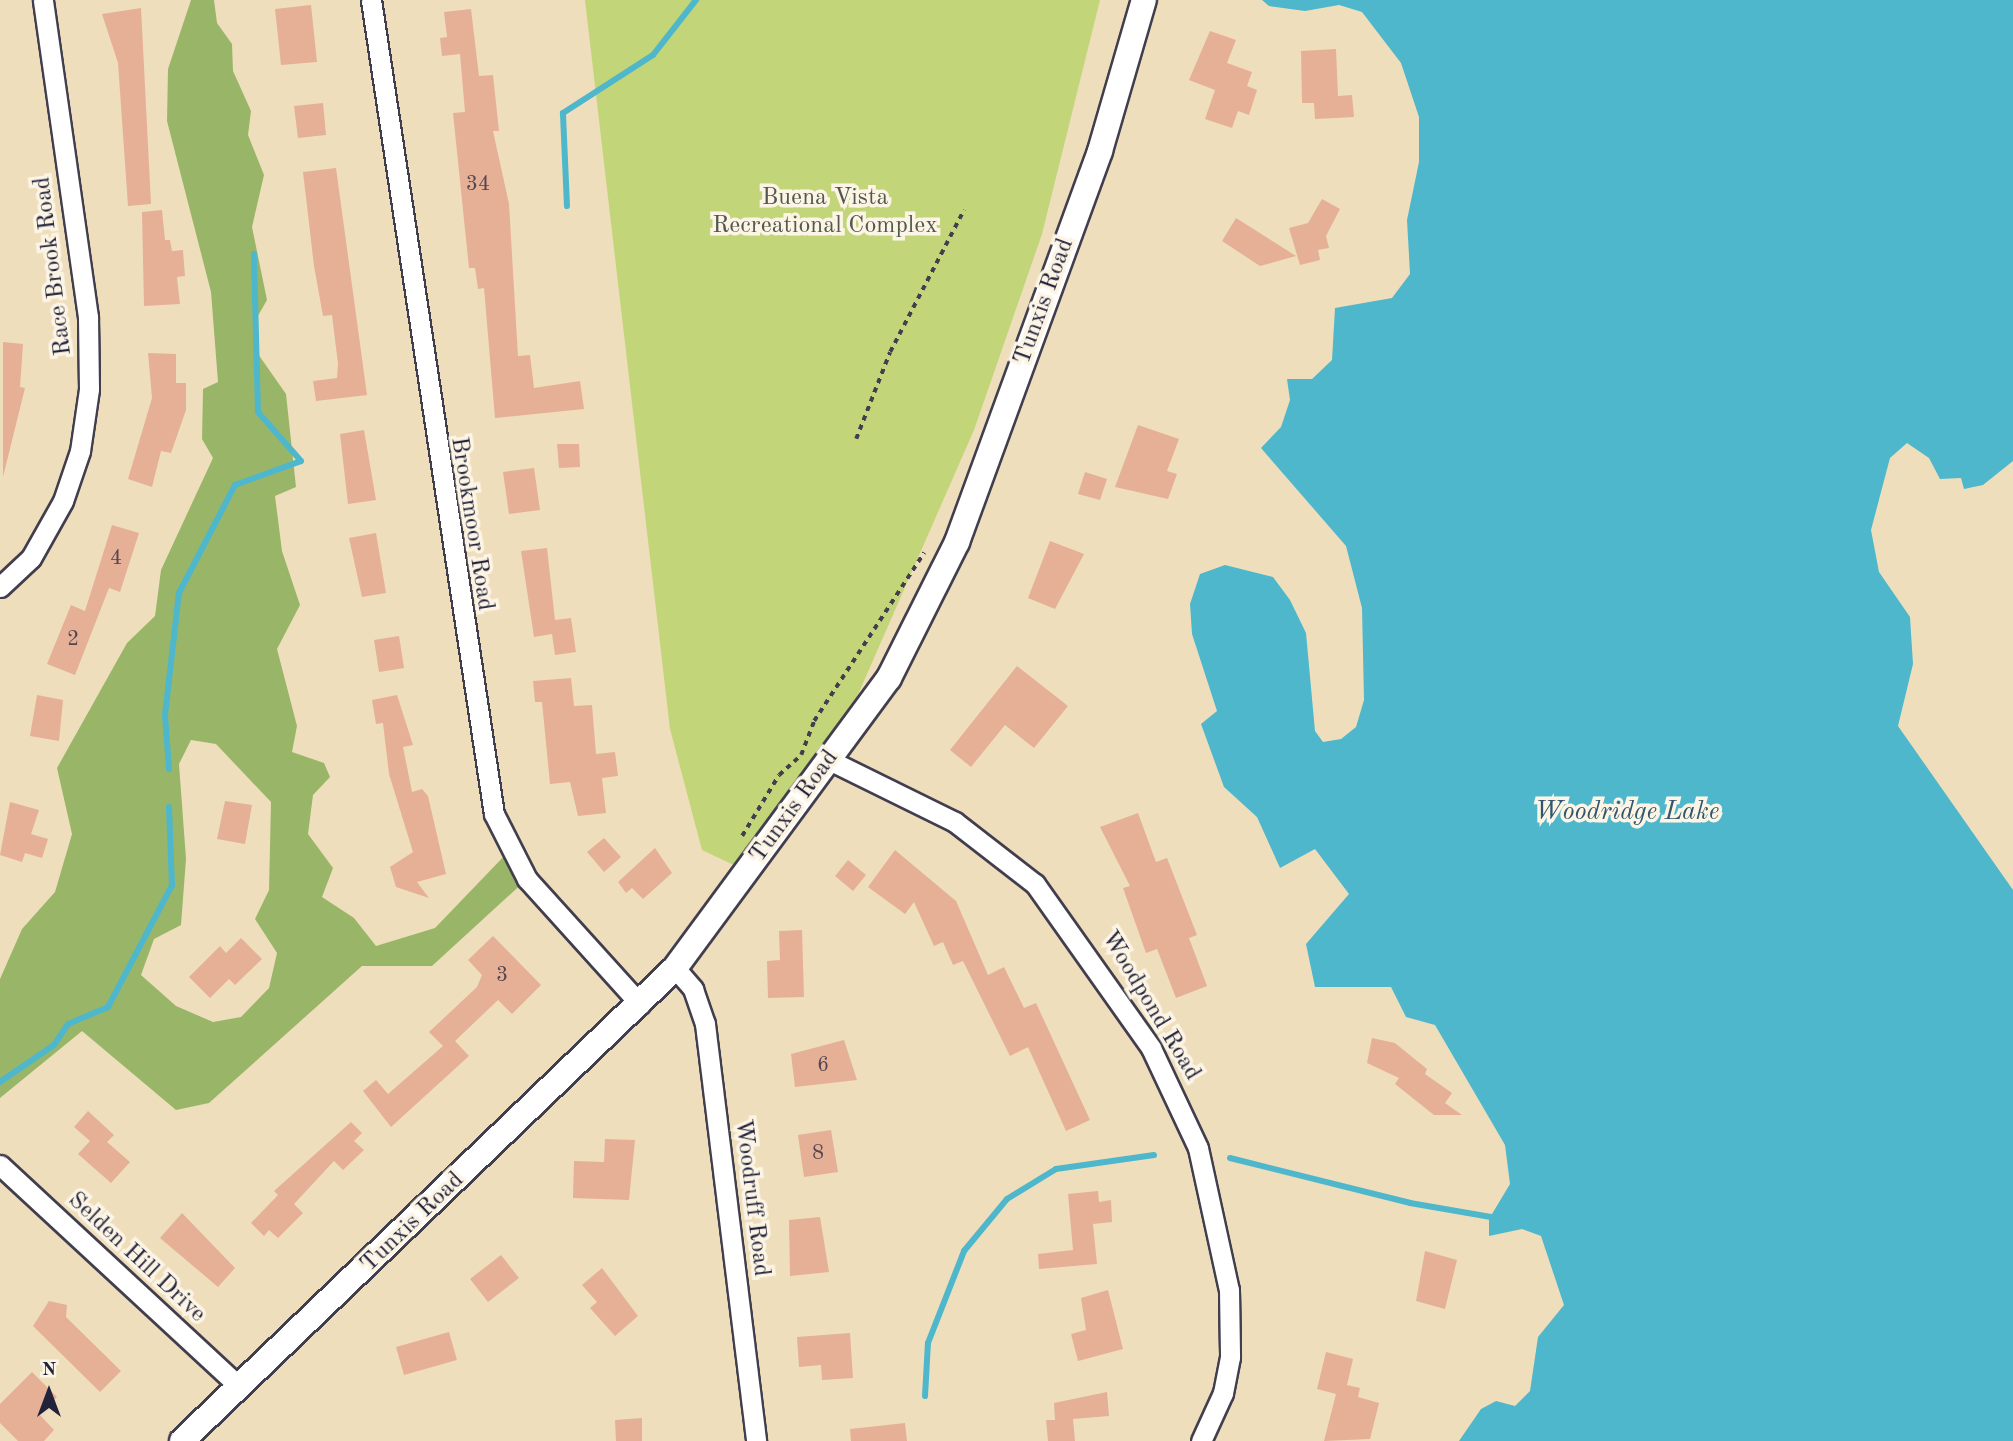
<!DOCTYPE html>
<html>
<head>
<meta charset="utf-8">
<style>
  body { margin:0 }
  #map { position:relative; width:2013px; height:1441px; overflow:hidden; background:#efdebc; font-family:"Old Standard TT",serif }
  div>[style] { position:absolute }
  .green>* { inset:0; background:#c2d578 }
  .forest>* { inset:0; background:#99b668 }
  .water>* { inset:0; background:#4eb7cc }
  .stream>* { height:6px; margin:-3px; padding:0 3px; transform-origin:3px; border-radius:3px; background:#4eb7cc }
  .building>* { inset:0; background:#e5b096 }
  .path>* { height:3.5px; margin-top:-1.75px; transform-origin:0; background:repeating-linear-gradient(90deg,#413e4e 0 5px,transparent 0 10px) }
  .roads { filter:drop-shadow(2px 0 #413e4e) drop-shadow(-2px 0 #413e4e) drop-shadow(0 2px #413e4e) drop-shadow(0 -2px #413e4e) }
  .minor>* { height:19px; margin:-9.5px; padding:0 9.5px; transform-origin:9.5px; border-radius:9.5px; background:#fff }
  .tertiary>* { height:24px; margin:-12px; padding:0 12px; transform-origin:12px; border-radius:12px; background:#fff }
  span { translate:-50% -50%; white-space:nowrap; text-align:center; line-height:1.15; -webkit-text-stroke:7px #fcf5e5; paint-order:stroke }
  .number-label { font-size:21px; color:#534652 }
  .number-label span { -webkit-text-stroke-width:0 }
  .park-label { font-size:24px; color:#52584d }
  .street-label { font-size:24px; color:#22223b }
  .water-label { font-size:26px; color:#31566e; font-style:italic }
  .north { position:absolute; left:14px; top:1357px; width:70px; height:70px; -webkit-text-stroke:5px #fcf5e5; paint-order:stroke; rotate:0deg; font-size:19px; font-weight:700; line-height:28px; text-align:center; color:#22223b }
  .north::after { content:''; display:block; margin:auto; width:24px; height:32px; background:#22223b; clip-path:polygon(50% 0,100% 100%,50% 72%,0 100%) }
</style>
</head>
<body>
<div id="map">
  <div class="green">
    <div style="clip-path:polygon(585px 0,1100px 0,1042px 234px,974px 430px,842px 731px,755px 836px,740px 868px,702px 850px,670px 729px)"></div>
  </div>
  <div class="forest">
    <div style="clip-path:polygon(evenodd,191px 0,214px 0,217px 23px,232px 44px,233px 71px,251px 111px,248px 135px,264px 175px,252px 227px,267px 300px,255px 321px,258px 354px,286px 394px,296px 487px,275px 496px,282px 551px,300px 605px,277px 649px,297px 726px,292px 752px,324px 763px,330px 777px,313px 795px,308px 834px,333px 868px,322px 897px,354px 918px,376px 946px,435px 928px,509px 851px,527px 879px,432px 966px,362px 966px,209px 1103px,176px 1110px,82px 1031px,0 1098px,0 979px,22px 929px,55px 892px,72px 834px,57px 768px,127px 643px,155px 616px,161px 570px,213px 458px,202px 439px,203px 389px,218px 382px,211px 292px,167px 121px,168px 69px,191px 0,191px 740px,216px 744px,271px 802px,269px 890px,255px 919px,277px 953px,269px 988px,241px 1017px,213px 1022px,176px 1006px,141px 975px,154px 939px,181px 925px,186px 859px,179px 764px,191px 740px)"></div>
  </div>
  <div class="water">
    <div style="clip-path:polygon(1262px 0,2013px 0,2013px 461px,1983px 485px,1964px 489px,1961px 478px,1940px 479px,1929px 458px,1907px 443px,1890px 458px,1871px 530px,1879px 572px,1910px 617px,1913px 664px,1898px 726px,2013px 890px,2013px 1441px,1459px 1441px,1481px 1409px,1496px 1401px,1515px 1406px,1530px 1391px,1538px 1337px,1564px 1305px,1541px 1236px,1522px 1229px,1489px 1236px,1489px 1219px,1510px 1184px,1505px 1145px,1435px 1025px,1406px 1017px,1391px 987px,1315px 987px,1306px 944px,1349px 894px,1315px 849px,1280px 868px,1257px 817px,1224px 787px,1201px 724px,1217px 711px,1192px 634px,1190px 604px,1200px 574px,1225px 565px,1273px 577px,1290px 600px,1306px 633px,1315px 731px,1323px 742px,1341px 739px,1356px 727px,1364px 700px,1362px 608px,1346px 546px,1261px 448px,1281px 427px,1290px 400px,1287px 379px,1312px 379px,1332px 360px,1335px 308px,1392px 298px,1410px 274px,1407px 220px,1419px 162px,1419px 117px,1401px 63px,1362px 12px,1339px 5px,1305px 11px,1269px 6px)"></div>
  </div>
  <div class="stream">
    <div style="left:567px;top:206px;width:93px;rotate:-92.5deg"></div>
    <div style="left:563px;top:113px;width:107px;rotate:-32.8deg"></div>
    <div style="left:653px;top:55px;width:70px;rotate:-52deg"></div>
    <div style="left:169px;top:769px;width:54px;rotate:-94.2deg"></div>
    <div style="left:165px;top:715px;width:123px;rotate:-83.5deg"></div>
    <div style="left:179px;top:593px;width:122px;rotate:-62.6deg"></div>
    <div style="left:235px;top:485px;width:70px;rotate:-20deg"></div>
    <div style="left:301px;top:461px;width:65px;rotate:-131.3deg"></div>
    <div style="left:258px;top:412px;width:158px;rotate:-91.5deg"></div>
    <div style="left:0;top:1082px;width:65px;rotate:-34.4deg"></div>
    <div style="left:54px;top:1045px;width:25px;rotate:-56deg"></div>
    <div style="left:68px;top:1024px;width:43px;rotate:-23deg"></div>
    <div style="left:108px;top:1007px;width:138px;rotate:-62.3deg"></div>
    <div style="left:172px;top:885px;width:78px;rotate:-92.2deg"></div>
    <div style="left:1230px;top:1158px;width:186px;rotate:14deg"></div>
    <div style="left:1410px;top:1203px;width:88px;rotate:9.8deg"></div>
    <div style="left:925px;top:1396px;width:53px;rotate:-86.8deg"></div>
    <div style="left:928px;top:1343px;width:99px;rotate:-68.6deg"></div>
    <div style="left:964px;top:1251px;width:67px;rotate:-50.4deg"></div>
    <div style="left:1007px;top:1199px;width:57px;rotate:-31.5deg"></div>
    <div style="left:1056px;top:1169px;width:99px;rotate:-8.1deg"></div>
  </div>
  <div class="building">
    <div style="clip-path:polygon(311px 5px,317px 62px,281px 65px,275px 9px)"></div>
    <div style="clip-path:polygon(141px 8px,151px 204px,128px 206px,118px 63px,102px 14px)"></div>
    <div style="clip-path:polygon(471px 9px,479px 76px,493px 75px,499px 131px,493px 131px,509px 204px,518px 356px,530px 355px,534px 388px,580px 381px,584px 409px,495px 418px,484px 288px,478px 289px,475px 268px,469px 268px,453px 113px,465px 112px,460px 54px,442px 56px,440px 38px,447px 37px,444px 12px)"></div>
    <div style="clip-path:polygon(1210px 31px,1236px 40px,1227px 63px,1252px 72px,1247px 86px,1257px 90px,1249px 115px,1238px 111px,1232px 128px,1205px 119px,1215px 90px,1189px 80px)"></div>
    <div style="clip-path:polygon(1336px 49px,1338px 96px,1352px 95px,1354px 117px,1315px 119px,1314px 103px,1302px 103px,1301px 51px)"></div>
    <div style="clip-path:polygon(323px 103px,326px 135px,298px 138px,294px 106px)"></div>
    <div style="clip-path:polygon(336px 168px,367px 395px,316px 401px,313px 381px,337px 378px,338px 364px,332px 315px,323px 316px,314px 266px,303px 172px)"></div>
    <div style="clip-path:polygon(1322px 199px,1340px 209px,1326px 236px,1329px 248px,1318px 250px,1320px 260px,1300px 265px,1289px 228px,1308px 223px)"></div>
    <div style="clip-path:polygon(162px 210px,165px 240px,170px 240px,172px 251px,183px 250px,185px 276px,177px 277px,180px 304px,144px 306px,142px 212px)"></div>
    <div style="clip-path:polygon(1236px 218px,1296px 256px,1260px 266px,1222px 241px)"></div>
    <div style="clip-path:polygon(3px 342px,23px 344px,20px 387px,25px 388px,3px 477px)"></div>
    <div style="clip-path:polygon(148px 353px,176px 354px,176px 383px,186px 383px,186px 410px,171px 453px,161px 451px,152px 487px,128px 479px,152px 398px)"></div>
    <div style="clip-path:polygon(1138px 425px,1179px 439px,1167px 471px,1177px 474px,1168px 499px,1115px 487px)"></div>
    <div style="clip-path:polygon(364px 430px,376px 500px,348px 504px,340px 434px)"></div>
    <div style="clip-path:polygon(557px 444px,579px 444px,580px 467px,559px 468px)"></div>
    <div style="clip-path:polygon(534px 468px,540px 510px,509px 514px,503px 472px)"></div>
    <div style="clip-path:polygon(1085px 472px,1107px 479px,1100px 500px,1078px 494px)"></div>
    <div style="clip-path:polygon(112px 525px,139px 533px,120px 592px,109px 588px,75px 675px,47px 664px,71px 605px,85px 611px)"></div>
    <div style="clip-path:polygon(376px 533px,386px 593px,362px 597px,349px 538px)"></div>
    <div style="clip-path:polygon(1050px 541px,1084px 554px,1055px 609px,1028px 598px)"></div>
    <div style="clip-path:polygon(547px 548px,555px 620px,571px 618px,576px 652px,555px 655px,552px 634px,534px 637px,521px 551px)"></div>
    <div style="clip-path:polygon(399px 636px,404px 668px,379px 672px,374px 640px)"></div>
    <div style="clip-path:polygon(1017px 666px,1068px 706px,1034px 748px,1005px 725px,971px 767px,950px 750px)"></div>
    <div style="clip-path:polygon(571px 678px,574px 706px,592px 705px,596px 754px,615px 752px,618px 776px,602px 778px,606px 813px,578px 816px,570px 782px,550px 784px,542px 702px,535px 702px,533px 681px)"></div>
    <div style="clip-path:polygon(37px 695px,63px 700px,59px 741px,30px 736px)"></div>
    <div style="clip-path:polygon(397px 695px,413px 745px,403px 747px,412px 792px,422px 789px,428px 796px,446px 874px,417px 882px,429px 898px,396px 887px,390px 867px,413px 852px,389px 774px,383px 723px,376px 724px,372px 700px)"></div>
    <div style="clip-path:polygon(225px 801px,252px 805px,245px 844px,217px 839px)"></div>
    <div style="clip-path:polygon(10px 802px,39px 810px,31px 834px,48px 839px,42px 858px,25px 853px,22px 862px,0 855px)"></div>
    <div style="clip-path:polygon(1138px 813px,1156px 862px,1167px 858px,1197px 935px,1189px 938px,1207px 986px,1176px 998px,1157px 949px,1146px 953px,1123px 888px,1130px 886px,1100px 827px)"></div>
    <div style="clip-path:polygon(604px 838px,621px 857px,604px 872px,587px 852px)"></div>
    <div style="clip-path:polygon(655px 848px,672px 873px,643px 899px,632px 888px,626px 893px,618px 882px)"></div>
    <div style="clip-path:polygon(895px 850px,956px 901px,988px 975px,1004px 967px,1024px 1008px,1036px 1003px,1090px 1120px,1066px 1131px,1028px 1047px,1010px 1056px,963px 961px,953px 965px,943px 942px,934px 946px,914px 902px,905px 914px,868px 887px)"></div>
    <div style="clip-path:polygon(848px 860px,866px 875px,853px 891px,835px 876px)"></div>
    <div style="clip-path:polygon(802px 930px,804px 997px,768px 998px,767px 961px,780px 960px,779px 931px)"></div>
    <div style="clip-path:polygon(493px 936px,541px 985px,512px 1014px,498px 1000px,455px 1041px,469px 1056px,391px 1127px,363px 1091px,376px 1080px,388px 1094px,443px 1046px,429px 1032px,477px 987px,482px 975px,468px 960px)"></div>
    <div style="clip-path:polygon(241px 938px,262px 959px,235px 985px,229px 979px,210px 998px,189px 977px,220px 946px,226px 953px)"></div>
    <div style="clip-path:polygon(1372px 1038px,1395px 1043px,1427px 1069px,1425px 1074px,1452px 1093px,1445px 1103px,1462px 1115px,1434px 1115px,1395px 1084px,1399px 1078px,1367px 1063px)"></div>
    <div style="clip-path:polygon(844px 1040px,857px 1080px,795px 1087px,791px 1054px)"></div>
    <div style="clip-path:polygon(88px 1111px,114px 1135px,107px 1142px,130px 1162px,111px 1183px,78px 1154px,90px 1141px,74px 1127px)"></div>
    <div style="clip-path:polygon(351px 1122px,362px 1133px,354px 1141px,364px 1150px,343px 1170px,334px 1161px,294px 1204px,303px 1213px,278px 1238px,269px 1230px,264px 1236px,251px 1223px,278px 1195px,274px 1191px)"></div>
    <div style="clip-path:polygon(831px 1130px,838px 1172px,804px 1177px,798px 1135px)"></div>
    <div style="clip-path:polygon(605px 1139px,635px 1140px,629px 1200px,573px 1198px,574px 1161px,604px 1162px)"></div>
    <div style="clip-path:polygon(1098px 1191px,1099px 1202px,1111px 1200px,1112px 1222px,1093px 1224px,1097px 1264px,1039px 1269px,1038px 1254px,1073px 1250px,1068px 1194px)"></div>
    <div style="clip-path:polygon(182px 1213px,235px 1268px,218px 1287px,160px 1238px)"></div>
    <div style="clip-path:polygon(820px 1217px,829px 1272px,790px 1276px,789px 1220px)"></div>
    <div style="clip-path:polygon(1425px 1251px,1457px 1260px,1445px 1309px,1416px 1301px)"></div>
    <div style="clip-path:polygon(501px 1255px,519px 1278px,488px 1302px,470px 1279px)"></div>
    <div style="clip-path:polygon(602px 1268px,638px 1316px,615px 1336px,590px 1308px,597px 1302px,582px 1285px)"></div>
    <div style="clip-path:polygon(1108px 1290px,1123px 1349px,1078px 1361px,1071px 1334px,1086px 1330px,1081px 1298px)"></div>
    <div style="clip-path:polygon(49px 1301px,67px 1305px,66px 1317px,121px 1371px,100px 1392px,33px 1326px)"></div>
    <div style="clip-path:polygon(449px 1332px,457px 1360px,404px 1375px,396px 1347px)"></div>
    <div style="clip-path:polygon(850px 1333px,853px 1378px,822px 1380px,821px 1365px,799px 1367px,797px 1337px)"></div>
    <div style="clip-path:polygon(1326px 1352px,1353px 1359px,1347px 1385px,1360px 1388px,1358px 1397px,1379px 1403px,1370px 1439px,1324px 1441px,1336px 1394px,1317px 1389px)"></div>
    <div style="clip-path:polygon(32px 1372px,57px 1397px,39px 1414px,54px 1430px,44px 1441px,18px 1441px,0 1423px,0 1404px)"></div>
    <div style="clip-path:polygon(1107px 1392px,1109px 1416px,1073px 1419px,1075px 1441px,1048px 1441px,1046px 1420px,1055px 1420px,1054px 1403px)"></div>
    <div style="clip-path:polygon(642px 1418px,642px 1441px,616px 1441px,615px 1420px)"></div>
    <div style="clip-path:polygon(905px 1423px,907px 1441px,851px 1441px,850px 1429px)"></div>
  </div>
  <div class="path">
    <div style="left:856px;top:439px;width:93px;rotate:-68.7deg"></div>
    <div style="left:890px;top:352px;width:160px;rotate:-62.5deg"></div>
    <div style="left:742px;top:836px;width:71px;rotate:-58.8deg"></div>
    <div style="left:779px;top:775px;width:30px;rotate:-42deg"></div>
    <div style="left:801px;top:755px;width:36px;rotate:-69deg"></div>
    <div style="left:814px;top:721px;width:201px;rotate:-56.8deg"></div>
  </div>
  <div class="roads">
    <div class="minor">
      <div style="left:371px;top:0;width:823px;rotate:81.41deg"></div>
      <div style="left:494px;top:814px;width:73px;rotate:63.1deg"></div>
      <div style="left:527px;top:879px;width:169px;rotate:47.9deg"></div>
      <div style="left:0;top:587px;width:42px;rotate:-43.1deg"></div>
      <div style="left:31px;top:558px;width:65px;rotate:-60.7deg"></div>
      <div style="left:63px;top:501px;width:53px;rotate:-71.2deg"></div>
      <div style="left:80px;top:451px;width:63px;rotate:-81.7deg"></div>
      <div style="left:89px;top:389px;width:72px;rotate:-90.8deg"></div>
      <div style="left:88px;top:317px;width:320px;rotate:-98.1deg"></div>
      <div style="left:829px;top:760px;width:140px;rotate:26.2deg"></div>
      <div style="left:955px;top:822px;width:101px;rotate:37.8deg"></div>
      <div style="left:1035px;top:884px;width:201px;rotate:54.7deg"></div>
      <div style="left:1151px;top:1048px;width:110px;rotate:64.8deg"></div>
      <div style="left:1198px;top:1148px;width:145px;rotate:77.7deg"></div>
      <div style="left:1229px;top:1290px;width:67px;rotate:89.1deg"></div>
      <div style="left:1230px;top:1357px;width:37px;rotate:101deg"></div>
      <div style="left:1223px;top:1393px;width:53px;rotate:114.6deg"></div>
      <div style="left:675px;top:968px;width:28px;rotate:49deg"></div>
      <div style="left:693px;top:989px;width:37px;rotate:71deg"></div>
      <div style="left:705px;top:1024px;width:420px;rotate:83deg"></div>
      <div style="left:0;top:1165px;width:327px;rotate:42.8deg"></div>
    </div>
    <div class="tertiary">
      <div style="left:182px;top:1441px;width:683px;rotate:-43.81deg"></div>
      <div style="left:675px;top:968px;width:360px;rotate:-53.6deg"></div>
      <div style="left:889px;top:678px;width:152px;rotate:-63.4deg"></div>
      <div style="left:957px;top:542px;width:416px;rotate:-69.9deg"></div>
      <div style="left:1100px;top:151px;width:157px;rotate:-73.8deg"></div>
    </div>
  </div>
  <div class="number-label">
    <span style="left:478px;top:185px">34</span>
    <span style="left:116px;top:559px">4</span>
    <span style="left:73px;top:640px">2</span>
    <span style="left:502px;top:976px">3</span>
    <span style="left:823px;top:1066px">6</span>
    <span style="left:818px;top:1154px">8</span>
  </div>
  <div class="park-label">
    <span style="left:825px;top:213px">Buena Vista<br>Recreational Complex</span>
  </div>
  <div class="street-label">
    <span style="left:54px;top:266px;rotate:-97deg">Race Brook Road</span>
    <span style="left:1045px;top:302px;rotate:-70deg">Tunxis Road</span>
    <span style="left:471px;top:524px;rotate:81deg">Brookmoor Road</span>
    <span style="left:795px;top:807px;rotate:-54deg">Tunxis Road</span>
    <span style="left:1150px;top:1006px;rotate:59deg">Woodpond Road</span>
    <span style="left:751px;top:1198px;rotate:83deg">Woodruff Road</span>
    <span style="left:413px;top:1223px;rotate:-44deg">Tunxis Road</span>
    <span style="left:136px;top:1258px;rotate:43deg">Selden Hill Drive</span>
  </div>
  <div class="water-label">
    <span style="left:1627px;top:813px">Woodridge Lake</span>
  </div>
  <div class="north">N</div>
</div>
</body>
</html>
